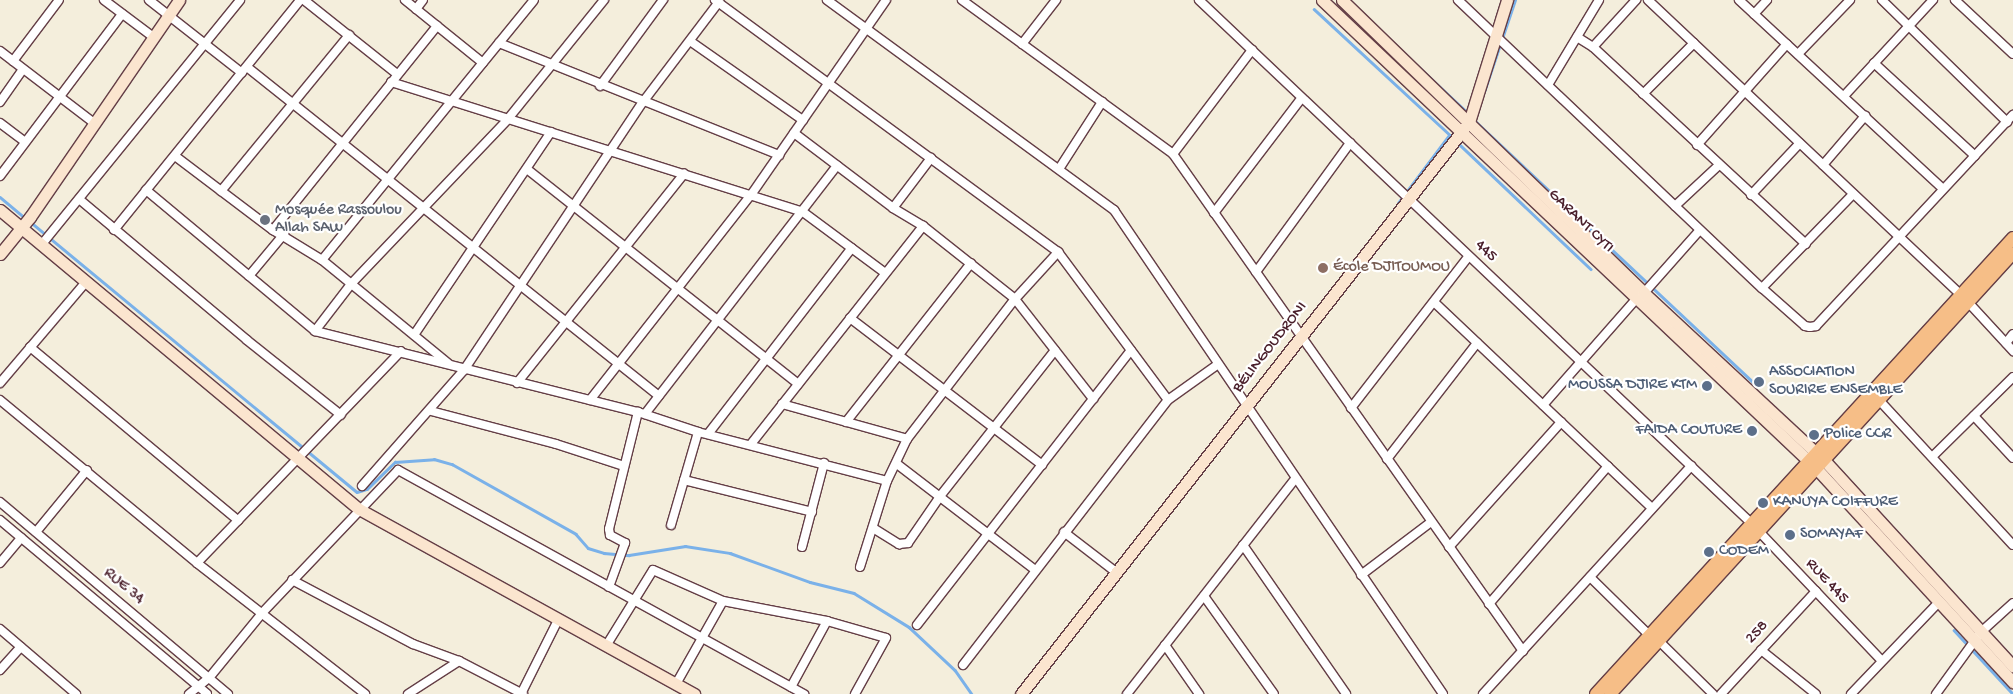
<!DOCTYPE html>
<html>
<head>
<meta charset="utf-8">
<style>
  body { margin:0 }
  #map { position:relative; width:2013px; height:694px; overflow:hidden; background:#f4eedc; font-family:"Gochi Hand",sans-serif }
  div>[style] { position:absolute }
  .stream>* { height:2.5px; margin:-1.25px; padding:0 1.25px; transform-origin:1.25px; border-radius:1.25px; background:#7ab1e9 }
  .roads { filter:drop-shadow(1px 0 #643e46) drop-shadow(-1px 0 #643e46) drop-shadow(0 1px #643e46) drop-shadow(0 -1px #643e46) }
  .street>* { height:8px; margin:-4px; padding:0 4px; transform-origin:4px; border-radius:4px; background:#fff }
  .secondary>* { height:11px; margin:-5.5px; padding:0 5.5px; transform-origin:5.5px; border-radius:5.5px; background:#fbe5cf }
  .primary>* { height:12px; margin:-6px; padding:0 6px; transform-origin:6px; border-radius:6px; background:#f6be87 }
  .dots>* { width:14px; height:14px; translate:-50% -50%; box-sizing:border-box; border:2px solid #fff; border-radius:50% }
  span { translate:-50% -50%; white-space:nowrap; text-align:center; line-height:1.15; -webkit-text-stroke:4.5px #fff; paint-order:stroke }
  .worship-label { font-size:16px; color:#5b616d }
  .left { translate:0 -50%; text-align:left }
  .street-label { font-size:16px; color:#4a1f2b }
  .education-label { font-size:16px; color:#785e54 }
  .service-label { font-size:16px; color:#4e5e75 }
  .right { translate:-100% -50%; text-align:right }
</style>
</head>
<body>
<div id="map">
  <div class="stream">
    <div style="left:1314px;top:9px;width:188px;rotate:42.8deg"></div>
    <div style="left:1410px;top:59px;width:79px;rotate:43deg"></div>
    <div style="left:1484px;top:92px;width:97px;rotate:-71.4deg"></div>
    <div style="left:1473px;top:119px;width:384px;rotate:43.2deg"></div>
    <div style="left:1458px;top:143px;width:183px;rotate:43.5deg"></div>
    <div style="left:0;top:197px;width:31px;rotate:40deg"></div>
    <div style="left:1398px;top:203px;width:85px;rotate:-53.1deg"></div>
    <div style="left:33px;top:224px;width:420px;rotate:39.6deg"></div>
    <div style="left:357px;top:492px;width:10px;rotate:-17deg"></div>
    <div style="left:367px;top:489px;width:39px;rotate:-44deg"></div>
    <div style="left:395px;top:462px;width:39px;rotate:-4deg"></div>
    <div style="left:434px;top:459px;width:19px;rotate:16deg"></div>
    <div style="left:452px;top:464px;width:142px;rotate:29.4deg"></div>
    <div style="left:576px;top:534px;width:18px;rotate:49deg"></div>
    <div style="left:588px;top:548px;width:17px;rotate:17deg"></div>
    <div style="left:604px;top:553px;width:25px;rotate:5deg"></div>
    <div style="left:629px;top:555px;width:57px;rotate:-9.1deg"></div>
    <div style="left:685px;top:546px;width:46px;rotate:8.8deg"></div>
    <div style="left:730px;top:553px;width:85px;rotate:19.9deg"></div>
    <div style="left:810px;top:582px;width:45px;rotate:14deg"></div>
    <div style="left:854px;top:593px;width:65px;rotate:31.7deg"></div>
    <div style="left:909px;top:627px;width:63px;rotate:43.1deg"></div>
    <div style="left:955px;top:670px;width:29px;rotate:55deg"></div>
    <div style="left:1954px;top:630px;width:87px;rotate:47.3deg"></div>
  </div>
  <div class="roads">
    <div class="street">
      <div style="left:104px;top:0;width:60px;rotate:36.9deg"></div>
      <div style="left:149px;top:0;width:118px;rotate:38.1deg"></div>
      <div style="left:304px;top:0;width:119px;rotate:38.5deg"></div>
      <div style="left:405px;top:0;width:100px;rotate:38.9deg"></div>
      <div style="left:715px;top:0;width:426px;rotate:36.3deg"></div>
      <div style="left:1058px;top:252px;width:184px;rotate:53.4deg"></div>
      <div style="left:827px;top:0;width:356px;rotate:36.2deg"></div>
      <div style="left:1114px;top:210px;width:585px;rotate:55.79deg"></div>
      <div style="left:962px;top:0;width:261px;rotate:36.1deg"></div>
      <div style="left:1173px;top:154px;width:608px;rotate:54.85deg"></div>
      <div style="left:1199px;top:0;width:760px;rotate:43.45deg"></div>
      <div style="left:1751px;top:523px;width:189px;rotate:46.5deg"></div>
      <div style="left:1458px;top:0;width:419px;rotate:43.5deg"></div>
      <div style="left:1762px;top:288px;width:57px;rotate:41.5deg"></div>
      <div style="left:1805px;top:326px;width:5px;rotate:11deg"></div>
      <div style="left:1810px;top:327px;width:6px;rotate:-9deg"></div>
      <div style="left:1816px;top:326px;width:289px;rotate:-47deg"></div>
      <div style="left:1648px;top:0;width:440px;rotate:43.3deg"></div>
      <div style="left:1968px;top:302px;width:67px;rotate:47.4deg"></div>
      <div style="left:1739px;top:0;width:278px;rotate:42.8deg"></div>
      <div style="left:1882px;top:0;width:175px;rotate:44.3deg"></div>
      <div style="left:1955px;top:0;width:79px;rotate:43deg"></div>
      <div style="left:416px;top:9px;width:11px;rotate:-52deg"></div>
      <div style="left:1754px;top:14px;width:19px;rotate:-47deg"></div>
      <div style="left:1577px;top:37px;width:19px;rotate:32deg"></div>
      <div style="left:1593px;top:47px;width:290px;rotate:42.8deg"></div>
      <div style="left:690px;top:41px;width:138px;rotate:35deg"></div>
      <div style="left:499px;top:43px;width:302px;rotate:21.8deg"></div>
      <div style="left:1022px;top:44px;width:56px;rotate:-52.3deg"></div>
      <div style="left:1593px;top:47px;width:64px;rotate:-47.5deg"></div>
      <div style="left:0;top:51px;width:117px;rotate:37.4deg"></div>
      <div style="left:1798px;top:54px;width:75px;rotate:-46.1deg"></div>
      <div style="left:13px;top:61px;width:76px;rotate:-53deg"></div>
      <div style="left:1874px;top:63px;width:137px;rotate:42.6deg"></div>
      <div style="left:247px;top:67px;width:527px;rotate:38.61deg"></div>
      <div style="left:391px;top:82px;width:432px;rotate:17.5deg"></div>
      <div style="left:803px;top:212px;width:102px;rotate:36.6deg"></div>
      <div style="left:1548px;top:85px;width:99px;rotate:-59deg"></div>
      <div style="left:600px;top:86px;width:107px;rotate:-53.8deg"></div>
      <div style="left:1643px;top:94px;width:72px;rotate:-45deg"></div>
      <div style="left:1844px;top:96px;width:131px;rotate:-47.2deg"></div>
      <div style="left:0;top:102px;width:40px;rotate:-55.1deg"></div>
      <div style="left:0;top:123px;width:31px;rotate:37deg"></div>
      <div style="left:794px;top:133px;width:124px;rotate:37.1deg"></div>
      <div style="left:893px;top:208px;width:35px;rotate:31deg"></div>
      <div style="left:923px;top:226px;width:117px;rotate:38.4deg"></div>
      <div style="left:1015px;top:299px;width:127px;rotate:52deg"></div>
      <div style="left:1697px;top:145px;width:135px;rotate:-48.3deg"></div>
      <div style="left:1173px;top:154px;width:131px;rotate:-52.8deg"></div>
      <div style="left:175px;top:156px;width:123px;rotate:37.1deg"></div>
      <div style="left:273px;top:230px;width:57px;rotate:31.5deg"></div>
      <div style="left:322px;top:260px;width:163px;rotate:39.3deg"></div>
      <div style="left:1823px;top:165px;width:65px;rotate:-49.4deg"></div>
      <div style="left:527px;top:169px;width:346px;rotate:38.4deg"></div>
      <div style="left:1059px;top:169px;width:80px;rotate:-57.3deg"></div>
      <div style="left:0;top:176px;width:203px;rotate:-53deg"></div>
      <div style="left:146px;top:190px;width:220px;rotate:39.8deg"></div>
      <div style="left:315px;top:331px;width:333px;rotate:14.1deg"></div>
      <div style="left:638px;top:412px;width:63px;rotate:18.4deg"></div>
      <div style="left:698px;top:432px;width:195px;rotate:14.5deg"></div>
      <div style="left:221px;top:191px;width:202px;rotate:-50.6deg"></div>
      <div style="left:1751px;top:195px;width:71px;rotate:-46.7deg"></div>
      <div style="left:79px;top:199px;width:219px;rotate:40deg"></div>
      <div style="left:247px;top:340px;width:120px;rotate:38.6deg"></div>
      <div style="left:1675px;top:206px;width:60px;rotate:-43deg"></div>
      <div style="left:893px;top:208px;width:63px;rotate:-52.8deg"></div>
      <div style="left:1214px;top:213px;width:143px;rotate:-52.7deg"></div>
      <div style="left:114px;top:230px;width:296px;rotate:-51deg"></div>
      <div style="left:273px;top:230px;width:262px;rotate:-51.2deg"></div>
      <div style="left:42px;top:244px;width:314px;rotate:-50.9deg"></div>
      <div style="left:322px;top:260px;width:335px;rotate:-50.8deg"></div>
      <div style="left:1256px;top:272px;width:160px;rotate:-53.9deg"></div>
      <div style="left:249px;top:276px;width:55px;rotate:-50.2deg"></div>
      <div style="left:1762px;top:288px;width:131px;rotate:-45.9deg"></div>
      <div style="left:1644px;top:293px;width:84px;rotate:-48.4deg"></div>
      <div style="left:1434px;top:302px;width:300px;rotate:43.4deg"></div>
      <div style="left:850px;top:318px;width:242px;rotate:37.4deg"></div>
      <div style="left:315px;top:331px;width:59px;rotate:-52.5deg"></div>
      <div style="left:351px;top:284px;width:228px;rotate:-46.4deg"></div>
      <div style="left:508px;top:119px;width:153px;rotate:-51.1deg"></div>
      <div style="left:414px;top:335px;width:245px;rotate:-56deg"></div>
      <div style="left:2006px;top:343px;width:11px;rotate:-52deg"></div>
      <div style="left:30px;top:347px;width:271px;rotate:39.8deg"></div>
      <div style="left:0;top:383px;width:133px;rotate:-49.6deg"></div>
      <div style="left:517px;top:383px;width:268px;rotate:-51.4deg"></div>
      <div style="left:0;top:400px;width:256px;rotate:39.6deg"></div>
      <div style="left:197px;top:563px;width:213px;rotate:37.9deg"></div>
      <div style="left:590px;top:400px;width:261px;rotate:-51.9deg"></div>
      <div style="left:751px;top:195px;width:237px;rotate:-55.3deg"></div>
      <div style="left:1879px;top:400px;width:197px;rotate:47.3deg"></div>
      <div style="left:782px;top:404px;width:130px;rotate:15.6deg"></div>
      <div style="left:1543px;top:405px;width:141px;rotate:-48.7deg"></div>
      <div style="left:1351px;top:408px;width:192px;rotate:-52.2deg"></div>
      <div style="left:431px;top:411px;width:129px;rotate:14.8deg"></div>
      <div style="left:556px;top:444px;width:71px;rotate:17.9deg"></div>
      <div style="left:645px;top:414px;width:314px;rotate:-52.3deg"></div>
      <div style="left:1974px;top:416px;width:57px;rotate:47.1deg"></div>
      <div style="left:846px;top:422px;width:202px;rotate:-51.8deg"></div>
      <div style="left:708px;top:434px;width:235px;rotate:-52.3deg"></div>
      <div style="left:751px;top:444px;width:278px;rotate:-51.7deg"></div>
      <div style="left:1933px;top:456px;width:112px;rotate:-44.6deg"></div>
      <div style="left:1387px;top:459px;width:147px;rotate:-52.2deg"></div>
      <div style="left:897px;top:464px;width:174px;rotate:37.5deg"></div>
      <div style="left:684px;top:480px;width:132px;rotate:14deg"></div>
      <div style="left:362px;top:486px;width:154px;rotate:-48.7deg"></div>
      <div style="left:464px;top:370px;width:322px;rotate:-56.3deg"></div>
      <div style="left:643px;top:102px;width:126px;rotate:-52.8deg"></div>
      <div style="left:0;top:502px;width:298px;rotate:40.1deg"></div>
      <div style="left:0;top:520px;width:270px;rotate:40deg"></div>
      <div style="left:671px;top:525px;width:97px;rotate:-73.8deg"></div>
      <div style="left:873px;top:528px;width:31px;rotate:32deg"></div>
      <div style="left:899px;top:544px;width:9px;rotate:-6deg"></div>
      <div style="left:908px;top:543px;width:58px;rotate:-55.5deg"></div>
      <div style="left:941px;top:495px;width:184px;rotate:-51.8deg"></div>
      <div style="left:36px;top:532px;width:80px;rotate:-50.6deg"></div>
      <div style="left:1064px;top:532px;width:66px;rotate:37.6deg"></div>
      <div style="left:1243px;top:545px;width:181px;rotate:55.3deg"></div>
      <div style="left:802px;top:547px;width:87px;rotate:-75.3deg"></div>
      <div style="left:1449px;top:547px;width:168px;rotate:-48.1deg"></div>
      <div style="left:0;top:563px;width:33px;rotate:-50deg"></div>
      <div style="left:197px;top:563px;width:294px;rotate:-46.1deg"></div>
      <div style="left:860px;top:567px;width:90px;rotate:-72.6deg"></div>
      <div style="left:887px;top:481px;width:47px;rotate:-64.5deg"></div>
      <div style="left:907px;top:439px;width:177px;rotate:-52.4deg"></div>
      <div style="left:1015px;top:299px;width:64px;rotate:-47.5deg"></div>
      <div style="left:1361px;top:575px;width:88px;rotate:-37.1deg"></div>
      <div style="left:1590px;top:577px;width:83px;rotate:44.5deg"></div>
      <div style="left:292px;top:580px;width:137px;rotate:27.9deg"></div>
      <div style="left:413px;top:644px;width:49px;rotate:20.3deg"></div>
      <div style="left:459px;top:661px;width:72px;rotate:27.3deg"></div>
      <div style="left:609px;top:587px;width:47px;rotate:-70deg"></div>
      <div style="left:625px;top:543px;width:17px;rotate:-152deg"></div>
      <div style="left:610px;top:535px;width:6px;rotate:-99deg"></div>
      <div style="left:609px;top:529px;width:121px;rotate:-76.1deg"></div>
      <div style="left:1204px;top:596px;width:120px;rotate:54.5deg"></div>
      <div style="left:1489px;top:604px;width:182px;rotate:-49.2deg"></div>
      <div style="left:917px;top:625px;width:348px;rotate:-52.1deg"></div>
      <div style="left:0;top:629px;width:100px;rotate:40.5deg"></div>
      <div style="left:1659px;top:641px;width:76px;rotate:44.5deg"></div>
      <div style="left:1165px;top:645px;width:60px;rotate:55.2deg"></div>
      <div style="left:606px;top:646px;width:89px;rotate:-58.3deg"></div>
      <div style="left:653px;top:570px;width:77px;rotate:23.9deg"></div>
      <div style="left:723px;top:601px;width:106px;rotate:10.9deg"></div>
      <div style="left:827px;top:621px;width:61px;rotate:16.1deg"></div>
      <div style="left:886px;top:638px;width:64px;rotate:119deg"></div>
      <div style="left:1761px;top:650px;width:70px;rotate:38.7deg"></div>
      <div style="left:963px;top:665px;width:335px;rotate:-52.3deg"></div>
      <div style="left:1168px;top:400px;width:60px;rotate:-35.5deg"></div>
      <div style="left:0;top:670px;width:31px;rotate:-48deg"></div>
      <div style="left:676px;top:684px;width:95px;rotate:-60.5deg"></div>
      <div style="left:791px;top:687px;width:75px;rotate:-61.4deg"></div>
      <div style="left:189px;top:694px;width:26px;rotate:-39deg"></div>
      <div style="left:209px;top:678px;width:85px;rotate:-50.7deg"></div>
      <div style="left:263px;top:612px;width:196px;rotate:-46.4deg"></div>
      <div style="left:398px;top:470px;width:464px;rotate:28.9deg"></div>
      <div style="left:408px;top:694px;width:61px;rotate:-32.9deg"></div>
      <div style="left:521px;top:694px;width:83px;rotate:-63.4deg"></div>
      <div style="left:1127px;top:694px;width:273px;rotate:-52deg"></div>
      <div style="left:1483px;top:694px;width:309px;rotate:-47.6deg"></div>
      <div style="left:1721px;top:694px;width:140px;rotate:-47.3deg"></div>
      <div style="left:1851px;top:694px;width:127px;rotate:-46.3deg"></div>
      <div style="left:1936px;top:694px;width:77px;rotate:-54deg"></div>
      <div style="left:1981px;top:632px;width:43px;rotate:-42.2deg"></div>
    </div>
    <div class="secondary">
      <div style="left:1322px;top:0;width:680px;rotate:43.45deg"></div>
      <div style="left:1816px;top:468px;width:291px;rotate:47.4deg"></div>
      <div style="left:1342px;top:0;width:421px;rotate:44.1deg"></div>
      <div style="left:1644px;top:293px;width:246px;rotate:42.9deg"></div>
      <div style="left:1824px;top:460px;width:280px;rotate:47.5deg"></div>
      <div style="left:0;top:210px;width:467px;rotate:39.8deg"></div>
      <div style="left:359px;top:509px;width:383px;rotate:28.9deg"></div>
      <div style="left:0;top:254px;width:48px;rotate:-51deg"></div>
      <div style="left:30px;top:217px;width:263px;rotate:-55.5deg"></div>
      <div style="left:1021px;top:694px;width:727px;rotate:-51.93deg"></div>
      <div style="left:1469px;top:122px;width:128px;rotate:-72.7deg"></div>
    </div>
    <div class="primary">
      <div style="left:1596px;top:694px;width:618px;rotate:-47.56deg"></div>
      <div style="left:1610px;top:694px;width:597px;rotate:-47.58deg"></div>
    </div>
  </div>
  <div class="dots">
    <div style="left:265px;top:220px;background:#6b7280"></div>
    <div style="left:1323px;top:268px;background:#8d6e63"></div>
    <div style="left:1759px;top:382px;background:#5c6f8a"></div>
    <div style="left:1707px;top:386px;background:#5c6f8a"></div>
    <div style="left:1752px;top:431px;background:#5c6f8a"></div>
    <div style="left:1814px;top:435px;background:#5c6f8a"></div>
    <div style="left:1763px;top:503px;background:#5c6f8a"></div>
    <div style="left:1790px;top:535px;background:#5c6f8a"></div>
    <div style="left:1709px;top:552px;background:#5c6f8a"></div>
  </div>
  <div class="worship-label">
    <span class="left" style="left:275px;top:220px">Mosquée Rassoulou<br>Allah SAW</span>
  </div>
  <div class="street-label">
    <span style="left:1580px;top:222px;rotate:44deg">GARANT CYTI</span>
    <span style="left:1485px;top:252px;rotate:43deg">445</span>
    <span style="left:1271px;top:348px;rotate:-52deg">BÉLINGOUDRONI</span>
    <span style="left:1826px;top:582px;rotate:47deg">RUE 445</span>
    <span style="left:123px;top:587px;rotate:40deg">RUE 34</span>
    <span style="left:1758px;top:633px;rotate:-47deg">258</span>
  </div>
  <div class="education-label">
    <span class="left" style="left:1333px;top:268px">École DJITOUMOU</span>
  </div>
  <div class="service-label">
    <span class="left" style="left:1769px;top:382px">ASSOCIATION<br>SOURIRE ENSEMBLE</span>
    <span class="right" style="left:1697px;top:386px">MOUSSA DJIRE KTM</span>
    <span class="right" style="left:1742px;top:431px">FAIDA COUTURE</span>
    <span class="left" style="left:1824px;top:435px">Police CCR</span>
    <span class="left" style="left:1773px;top:503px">KANUYA COIFFURE</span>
    <span class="left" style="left:1800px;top:535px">SOMAYAF</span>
    <span class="left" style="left:1719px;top:552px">CODEM</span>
  </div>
</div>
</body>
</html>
